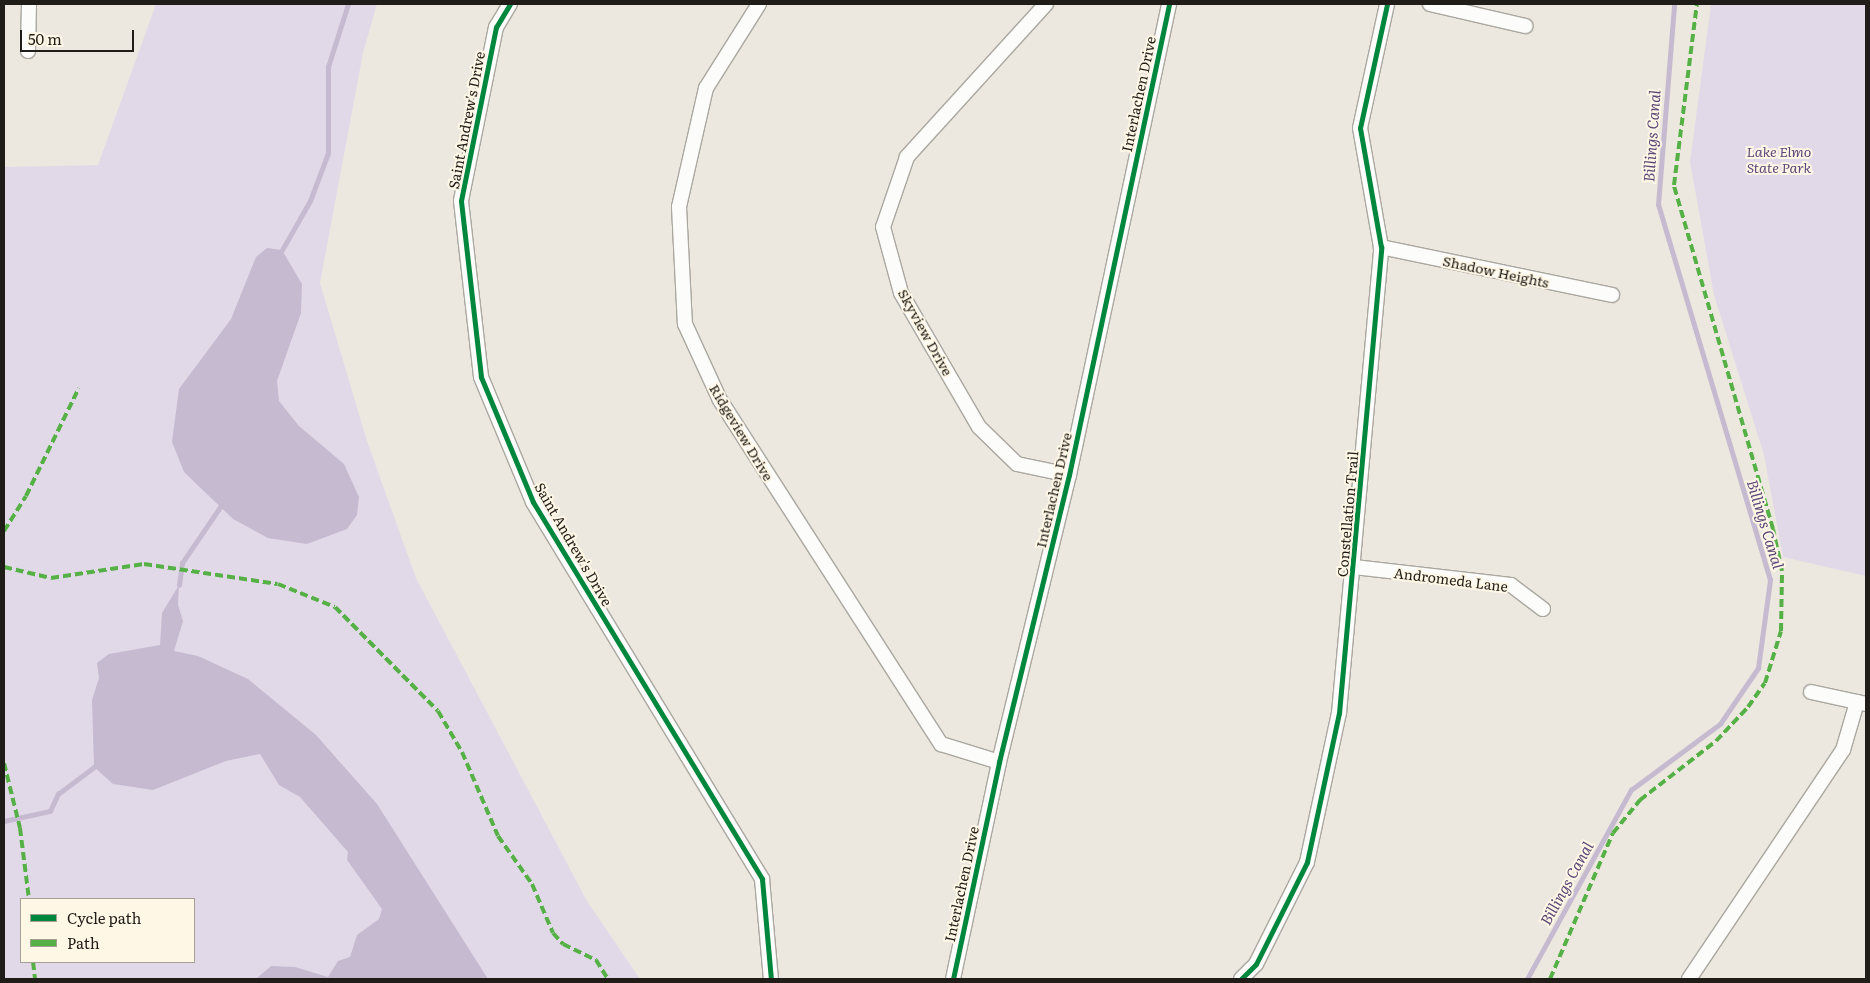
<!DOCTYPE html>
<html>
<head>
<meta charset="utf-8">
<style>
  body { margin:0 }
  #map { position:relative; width:1870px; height:983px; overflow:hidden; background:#ece8df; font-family:Literata,serif }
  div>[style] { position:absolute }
  .green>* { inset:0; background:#e2d9e8 }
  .water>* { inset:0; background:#c5bad0 }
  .stream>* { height:4.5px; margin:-2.25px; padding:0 2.25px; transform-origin:2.25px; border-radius:2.25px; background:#c5bad0 }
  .roads { filter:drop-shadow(1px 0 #aaa7a0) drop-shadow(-1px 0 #aaa7a0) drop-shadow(0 1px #aaa7a0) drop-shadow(0 -1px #aaa7a0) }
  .minor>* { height:14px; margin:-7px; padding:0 7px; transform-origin:7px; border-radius:7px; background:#fcfcfa }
  .quiet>* { height:4px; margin-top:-2px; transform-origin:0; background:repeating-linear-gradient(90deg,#55b145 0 8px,transparent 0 12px) }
  .cycleway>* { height:5px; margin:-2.5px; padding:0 2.5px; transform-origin:2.5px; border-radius:2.5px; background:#00873e }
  span { translate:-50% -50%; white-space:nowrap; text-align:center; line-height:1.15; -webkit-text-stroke:4px #fff7e6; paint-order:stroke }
  .street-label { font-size:14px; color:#201d18 }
  .park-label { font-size:14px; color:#5e4879; font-style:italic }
  .water-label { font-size:15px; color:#5b4677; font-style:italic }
  .frame { position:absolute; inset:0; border:5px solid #201d18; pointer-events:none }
  .legend { position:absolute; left:20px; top:898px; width:175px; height:65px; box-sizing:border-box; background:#fff7e6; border:1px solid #a6a094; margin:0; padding:6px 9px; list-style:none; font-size:15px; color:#201d18 }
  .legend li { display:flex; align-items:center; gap:10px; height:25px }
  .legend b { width:25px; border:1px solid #a6a094 }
  .scale { position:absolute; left:20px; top:30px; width:114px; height:22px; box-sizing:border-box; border:2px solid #201d18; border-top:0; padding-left:6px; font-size:15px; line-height:18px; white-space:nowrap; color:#201d18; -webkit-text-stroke:4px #fff7e6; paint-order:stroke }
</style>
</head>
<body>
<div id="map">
  <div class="green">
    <div style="clip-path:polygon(evenodd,156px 4px,377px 4px,363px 53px,320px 283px,367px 441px,416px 578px,587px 901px,640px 979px,4px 979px,4px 167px,98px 165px,156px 4px,21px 899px,194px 899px,194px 962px,21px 962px,21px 899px)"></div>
    <div style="clip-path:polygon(1711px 4px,1866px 4px,1866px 576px,1783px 557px,1764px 455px,1714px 295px,1690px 162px)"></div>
  </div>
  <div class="water">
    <div style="clip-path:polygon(267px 248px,282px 250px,302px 284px,301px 313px,277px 381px,279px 401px,299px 426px,344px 464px,359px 497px,357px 515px,347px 529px,307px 544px,268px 538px,233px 519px,184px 472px,172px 442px,179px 389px,231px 319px,256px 257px)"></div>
    <div style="clip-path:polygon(179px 585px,178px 605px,183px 621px,174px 651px,198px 656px,248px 679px,316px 735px,377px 804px,488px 979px,256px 979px,271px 966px,295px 967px,328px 977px,338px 961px,350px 957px,357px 935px,379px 919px,382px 909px,347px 860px,348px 852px,300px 797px,279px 785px,260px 754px,226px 761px,153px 790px,113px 784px,94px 767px,92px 700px,99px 678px,97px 663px,109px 654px,160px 645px,162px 613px)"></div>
  </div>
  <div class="stream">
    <div style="left:282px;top:250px;width:56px;rotate:-60.3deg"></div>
    <div style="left:310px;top:201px;width:51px;rotate:-69.4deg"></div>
    <div style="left:328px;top:153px;width:86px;rotate:-90deg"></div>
    <div style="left:328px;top:67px;width:66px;rotate:-72.4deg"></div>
    <div style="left:179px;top:585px;width:22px;rotate:-82deg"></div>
    <div style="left:182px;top:563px;width:68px;rotate:-55.8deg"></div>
    <div style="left:4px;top:821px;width:47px;rotate:-12.3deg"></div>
    <div style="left:50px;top:811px;width:19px;rotate:-65deg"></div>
    <div style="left:58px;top:794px;width:45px;rotate:-36.9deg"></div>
    <div style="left:1527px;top:979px;width:216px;rotate:-61.2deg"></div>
    <div style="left:1631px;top:790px;width:111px;rotate:-36.6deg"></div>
    <div style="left:1720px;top:724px;width:68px;rotate:-55.8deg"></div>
    <div style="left:1758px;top:668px;width:89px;rotate:-82.2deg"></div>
    <div style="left:1770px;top:580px;width:391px;rotate:-106.6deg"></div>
    <div style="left:1658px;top:205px;width:202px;rotate:-85.4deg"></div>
  </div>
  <div class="roads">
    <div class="minor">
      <div style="left:510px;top:4px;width:27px;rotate:121deg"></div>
      <div style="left:496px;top:27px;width:177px;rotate:101.4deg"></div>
      <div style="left:461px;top:201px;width:177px;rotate:83.5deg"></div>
      <div style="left:481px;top:377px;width:135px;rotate:67.4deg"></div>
      <div style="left:533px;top:502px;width:441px;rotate:58.7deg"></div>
      <div style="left:762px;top:879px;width:100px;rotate:84.9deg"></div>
      <div style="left:759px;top:4px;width:99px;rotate:122.2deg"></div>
      <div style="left:706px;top:88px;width:122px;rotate:102.8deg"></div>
      <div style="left:679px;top:207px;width:117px;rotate:87.1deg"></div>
      <div style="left:685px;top:324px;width:84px;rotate:65.3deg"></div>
      <div style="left:720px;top:400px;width:409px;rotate:57.3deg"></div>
      <div style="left:941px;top:744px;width:61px;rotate:17.2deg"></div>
      <div style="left:1046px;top:4px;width:207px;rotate:132.3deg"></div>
      <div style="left:907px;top:157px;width:74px;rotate:108.9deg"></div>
      <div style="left:883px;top:227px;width:68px;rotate:74.7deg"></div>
      <div style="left:901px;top:293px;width:155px;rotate:59.8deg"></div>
      <div style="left:979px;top:427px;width:53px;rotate:44.2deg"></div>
      <div style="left:1017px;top:464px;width:53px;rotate:11.9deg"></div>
      <div style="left:1430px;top:4px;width:98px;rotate:13deg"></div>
      <div style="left:28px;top:51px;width:47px;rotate:-88.8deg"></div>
      <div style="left:1381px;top:247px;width:236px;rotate:11.7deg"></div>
      <div style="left:1354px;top:567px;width:158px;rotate:6.5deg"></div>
      <div style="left:1511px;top:585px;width:40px;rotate:37deg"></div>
      <div style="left:1811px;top:692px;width:56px;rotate:12.3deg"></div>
      <div style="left:953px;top:979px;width:222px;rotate:-78deg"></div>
      <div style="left:999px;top:762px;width:295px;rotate:-76.3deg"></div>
      <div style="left:1069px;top:475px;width:481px;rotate:-78deg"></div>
      <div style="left:1241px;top:979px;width:21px;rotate:-45deg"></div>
      <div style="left:1256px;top:964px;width:114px;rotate:-63.4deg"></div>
      <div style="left:1307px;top:862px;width:152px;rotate:-77.9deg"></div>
      <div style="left:1339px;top:713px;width:468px;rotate:-84.8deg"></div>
      <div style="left:1381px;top:247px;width:121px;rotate:-100deg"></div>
      <div style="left:1360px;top:128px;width:127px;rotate:-77.7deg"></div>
      <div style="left:1689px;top:979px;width:276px;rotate:-56.1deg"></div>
      <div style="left:1843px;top:750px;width:50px;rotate:-73.7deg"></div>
    </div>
  </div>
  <div class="quiet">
    <div style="left:4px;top:531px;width:41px;rotate:-57.8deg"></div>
    <div style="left:26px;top:496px;width:120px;rotate:-63.9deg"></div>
    <div style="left:4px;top:567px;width:48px;rotate:13.2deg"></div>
    <div style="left:51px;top:578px;width:94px;rotate:-8.6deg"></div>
    <div style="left:144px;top:564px;width:135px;rotate:8.5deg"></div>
    <div style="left:278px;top:584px;width:61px;rotate:22deg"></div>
    <div style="left:335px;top:607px;width:146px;rotate:45.3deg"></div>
    <div style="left:438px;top:711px;width:48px;rotate:59.7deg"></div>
    <div style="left:462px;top:752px;width:91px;rotate:66.8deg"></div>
    <div style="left:498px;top:836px;width:59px;rotate:54.7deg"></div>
    <div style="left:532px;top:884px;width:53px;rotate:66.8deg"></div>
    <div style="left:553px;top:933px;width:15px;rotate:48deg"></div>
    <div style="left:563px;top:944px;width:37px;rotate:26deg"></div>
    <div style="left:596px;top:960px;width:22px;rotate:58deg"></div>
    <div style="left:4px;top:763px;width:67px;rotate:76.2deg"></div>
    <div style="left:20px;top:828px;width:72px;rotate:82.8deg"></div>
    <div style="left:33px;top:962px;width:17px;rotate:83deg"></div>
    <div style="left:1550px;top:979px;width:159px;rotate:-66.7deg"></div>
    <div style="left:1613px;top:833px;width:43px;rotate:-50.7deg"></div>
    <div style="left:1640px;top:800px;width:96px;rotate:-37.8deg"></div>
    <div style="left:1716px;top:741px;width:47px;rotate:-46.7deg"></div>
    <div style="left:1748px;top:707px;width:29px;rotate:-55deg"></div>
    <div style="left:1765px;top:683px;width:54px;rotate:-72.9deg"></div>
    <div style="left:1781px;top:631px;width:60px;rotate:-89deg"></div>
    <div style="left:1782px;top:571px;width:43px;rotate:-102.1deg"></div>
    <div style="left:1773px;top:529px;width:358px;rotate:-106.1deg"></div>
    <div style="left:1674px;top:185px;width:182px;rotate:-82.8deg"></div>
  </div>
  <div class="cycleway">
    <div style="left:510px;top:4px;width:27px;rotate:121deg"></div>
    <div style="left:496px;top:27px;width:177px;rotate:101.4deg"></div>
    <div style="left:461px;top:201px;width:177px;rotate:83.5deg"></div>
    <div style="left:481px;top:377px;width:135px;rotate:67.4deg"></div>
    <div style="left:533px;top:502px;width:441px;rotate:58.7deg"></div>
    <div style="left:762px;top:879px;width:100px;rotate:84.9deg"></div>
    <div style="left:953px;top:979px;width:222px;rotate:-78deg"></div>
    <div style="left:999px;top:762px;width:295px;rotate:-76.3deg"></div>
    <div style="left:1069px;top:475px;width:481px;rotate:-78deg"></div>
    <div style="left:1241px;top:979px;width:21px;rotate:-45deg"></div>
    <div style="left:1256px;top:964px;width:114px;rotate:-63.4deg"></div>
    <div style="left:1307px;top:862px;width:152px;rotate:-77.9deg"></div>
    <div style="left:1339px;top:713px;width:468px;rotate:-84.8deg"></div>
    <div style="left:1381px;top:247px;width:121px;rotate:-100deg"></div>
    <div style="left:1360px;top:128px;width:127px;rotate:-77.7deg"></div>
  </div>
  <div class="street-label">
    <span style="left:1138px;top:94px;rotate:-78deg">Interlachen Drive</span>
    <span style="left:466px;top:120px;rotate:-79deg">Saint Andrew's Drive</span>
    <span style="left:1496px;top:271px;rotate:12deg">Shadow Heights</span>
    <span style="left:926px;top:332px;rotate:61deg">Skyview Drive</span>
    <span style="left:742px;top:432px;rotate:59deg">Ridgeview Drive</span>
    <span style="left:1053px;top:490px;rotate:-77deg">Interlachen Drive</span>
    <span style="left:1347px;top:514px;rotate:-85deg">Constellation Trail</span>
    <span style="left:574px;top:544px;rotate:60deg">Saint Andrew's Drive</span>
    <span style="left:1451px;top:579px;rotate:7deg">Andromeda Lane</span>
    <span style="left:961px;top:884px;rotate:-78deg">Interlachen Drive</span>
  </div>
  <div class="park-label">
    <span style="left:1779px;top:159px">Lake Elmo<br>State Park</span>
  </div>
  <div class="water-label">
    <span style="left:1651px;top:136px;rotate:-86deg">Billings Canal</span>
    <span style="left:1766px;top:524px;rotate:73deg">Billings Canal</span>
    <span style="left:1566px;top:883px;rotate:-61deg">Billings Canal</span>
  </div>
  <div class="frame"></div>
  <ul class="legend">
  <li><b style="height:6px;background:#00873e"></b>Cycle path</li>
  <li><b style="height:6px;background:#55b145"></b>Path</li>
  </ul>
  <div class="scale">50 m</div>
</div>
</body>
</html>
